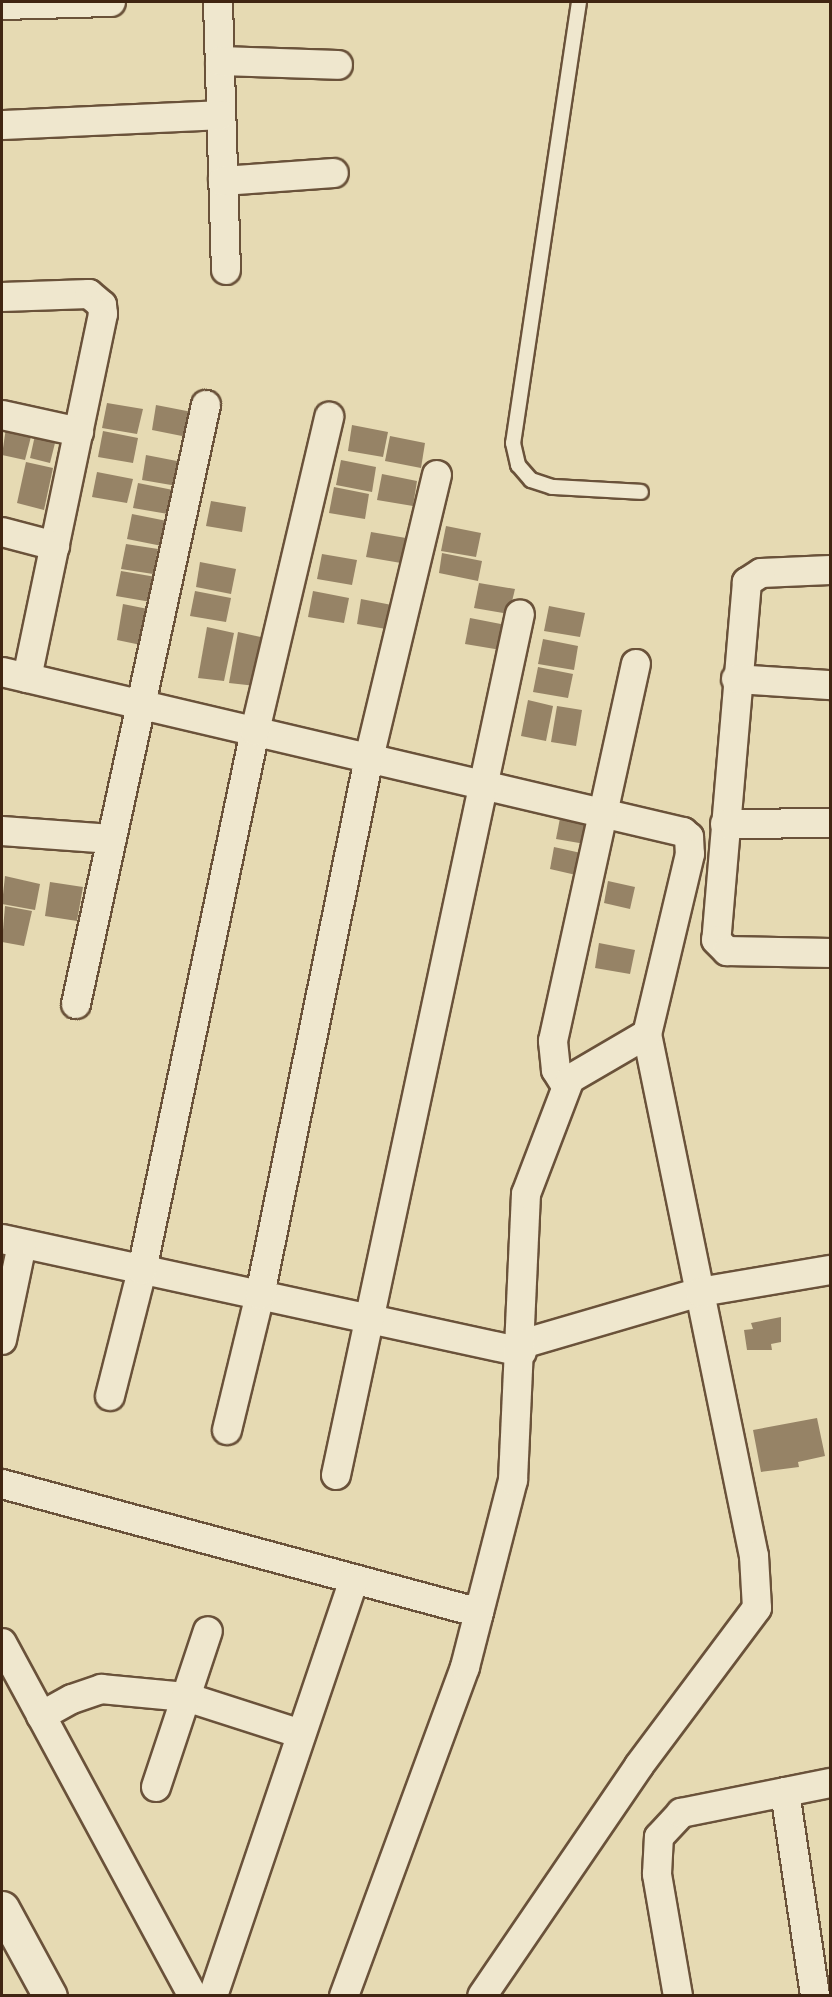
<!DOCTYPE html>
<html>
<head>
<meta charset="utf-8">
<style>
  body { margin:0 }
  #map { position:relative; width:832px; height:1997px; overflow:hidden; background:#e6dab3; font-family:"IM FELL Double Pica",serif }
  div>[style] { position:absolute }
  .building>* { inset:0; background:#968366 }
  .roads { filter:drop-shadow(2px 0 #6a523a) drop-shadow(-2px 0 #6a523a) drop-shadow(0 2px #6a523a) drop-shadow(0 -2px #6a523a) }
  .lane>* { height:14px; margin:-7px; padding:0 7px; transform-origin:7px; border-radius:7px; background:#efe7ce }
  .street>* { height:28px; margin:-14px; padding:0 14px; transform-origin:14px; border-radius:14px; background:#efe7ce }
  .secondary>* { height:33px; margin:-16.5px; padding:0 16.5px; transform-origin:16.5px; border-radius:16.5px; background:#efe7ce }
  span { translate:-50% -50%; white-space:nowrap; text-align:center; line-height:1.15; -webkit-text-stroke:4.5px #efe7ce; paint-order:stroke }
  .frame { position:absolute; inset:0; border:3px solid #402512; pointer-events:none }
</style>
</head>
<body>
<div id="map">
  <div class="building">
    <div style="clip-path:polygon(107px 403px,143px 409px,137px 434px,102px 428px)"></div>
    <div style="clip-path:polygon(156px 405px,192px 412px,187px 437px,152px 430px)"></div>
    <div style="clip-path:polygon(7px 421px,34px 425px,25px 460px,2px 455px)"></div>
    <div style="clip-path:polygon(352px 425px,388px 432px,383px 457px,348px 451px)"></div>
    <div style="clip-path:polygon(37px 426px,58px 431px,50px 463px,30px 458px)"></div>
    <div style="clip-path:polygon(103px 431px,138px 438px,133px 463px,98px 457px)"></div>
    <div style="clip-path:polygon(390px 436px,425px 443px,421px 468px,385px 461px)"></div>
    <div style="clip-path:polygon(146px 455px,182px 462px,177px 486px,142px 480px)"></div>
    <div style="clip-path:polygon(341px 460px,376px 467px,372px 492px,336px 485px)"></div>
    <div style="clip-path:polygon(26px 462px,53px 468px,44px 510px,17px 503px)"></div>
    <div style="clip-path:polygon(97px 472px,133px 479px,127px 503px,92px 497px)"></div>
    <div style="clip-path:polygon(382px 474px,417px 481px,413px 506px,377px 500px)"></div>
    <div style="clip-path:polygon(138px 483px,173px 490px,168px 514px,133px 508px)"></div>
    <div style="clip-path:polygon(334px 487px,369px 494px,365px 519px,329px 513px)"></div>
    <div style="clip-path:polygon(211px 501px,246px 507px,242px 532px,206px 526px)"></div>
    <div style="clip-path:polygon(132px 514px,167px 521px,162px 546px,127px 539px)"></div>
    <div style="clip-path:polygon(446px 526px,481px 533px,476px 557px,441px 551px)"></div>
    <div style="clip-path:polygon(371px 532px,406px 538px,401px 563px,366px 557px)"></div>
    <div style="clip-path:polygon(126px 544px,158px 549px,153px 574px,121px 569px)"></div>
    <div style="clip-path:polygon(442px 553px,482px 561px,478px 581px,439px 573px)"></div>
    <div style="clip-path:polygon(322px 554px,357px 560px,352px 585px,317px 579px)"></div>
    <div style="clip-path:polygon(200px 562px,236px 569px,231px 594px,196px 587px)"></div>
    <div style="clip-path:polygon(121px 571px,156px 577px,151px 602px,116px 596px)"></div>
    <div style="clip-path:polygon(479px 583px,515px 589px,509px 614px,474px 608px)"></div>
    <div style="clip-path:polygon(195px 591px,231px 598px,226px 622px,190px 616px)"></div>
    <div style="clip-path:polygon(313px 591px,349px 598px,344px 623px,308px 617px)"></div>
    <div style="clip-path:polygon(361px 599px,397px 606px,392px 630px,357px 624px)"></div>
    <div style="clip-path:polygon(123px 604px,148px 609px,141px 645px,117px 640px)"></div>
    <div style="clip-path:polygon(549px 606px,585px 613px,580px 637px,544px 631px)"></div>
    <div style="clip-path:polygon(470px 618px,506px 625px,501px 650px,465px 644px)"></div>
    <div style="clip-path:polygon(207px 627px,234px 633px,224px 681px,198px 678px)"></div>
    <div style="clip-path:polygon(238px 632px,265px 638px,256px 686px,229px 683px)"></div>
    <div style="clip-path:polygon(543px 639px,578px 646px,574px 670px,538px 664px)"></div>
    <div style="clip-path:polygon(538px 667px,573px 674px,568px 698px,533px 692px)"></div>
    <div style="clip-path:polygon(528px 700px,553px 706px,546px 741px,521px 736px)"></div>
    <div style="clip-path:polygon(557px 706px,582px 710px,576px 746px,551px 742px)"></div>
    <div style="clip-path:polygon(561px 813px,596px 820px,591px 845px,556px 839px)"></div>
    <div style="clip-path:polygon(554px 847px,581px 853px,576px 875px,550px 869px)"></div>
    <div style="clip-path:polygon(5px 876px,40px 884px,35px 910px,2px 904px)"></div>
    <div style="clip-path:polygon(608px 881px,635px 887px,630px 909px,604px 903px)"></div>
    <div style="clip-path:polygon(50px 882px,83px 887px,77px 921px,45px 916px)"></div>
    <div style="clip-path:polygon(5px 906px,32px 911px,24px 946px,2px 942px)"></div>
    <div style="clip-path:polygon(599px 943px,635px 950px,630px 974px,595px 968px)"></div>
    <div style="clip-path:polygon(781px 1317px,781px 1342px,771px 1344px,772px 1350px,747px 1350px,744px 1330px,753px 1329px,751px 1323px)"></div>
    <div style="clip-path:polygon(817px 1418px,825px 1456px,798px 1462px,799px 1467px,761px 1472px,753px 1430px)"></div>
  </div>
  <div class="roads">
    <div class="lane">
      <div style="left:579px;top:2px;width:446px;rotate:98.5deg"></div>
      <div style="left:513px;top:443px;width:23px;rotate:77deg"></div>
      <div style="left:518px;top:465px;width:20px;rotate:49deg"></div>
      <div style="left:531px;top:480px;width:22px;rotate:18deg"></div>
      <div style="left:552px;top:487px;width:89px;rotate:3.2deg"></div>
    </div>
    <div class="street">
      <div style="left:218px;top:2px;width:268px;rotate:88.3deg"></div>
      <div style="left:2px;top:5px;width:109px;rotate:-1.6deg"></div>
      <div style="left:220px;top:61px;width:118px;rotate:1.9deg"></div>
      <div style="left:2px;top:125px;width:219px;rotate:-2.6deg"></div>
      <div style="left:223px;top:181px;width:111px;rotate:-4.1deg"></div>
      <div style="left:2px;top:297px;width:87px;rotate:-2deg"></div>
      <div style="left:89px;top:294px;width:17px;rotate:40deg"></div>
      <div style="left:102px;top:305px;width:9px;rotate:84deg"></div>
      <div style="left:103px;top:314px;width:372px;rotate:101.8deg"></div>
      <div style="left:2px;top:415px;width:79px;rotate:12.4deg"></div>
      <div style="left:2px;top:532px;width:55px;rotate:14.8deg"></div>
      <div style="left:830px;top:570px;width:69px;rotate:177.5deg"></div>
      <div style="left:761px;top:573px;width:17px;rotate:147deg"></div>
      <div style="left:747px;top:582px;width:359px;rotate:94.9deg"></div>
      <div style="left:716px;top:940px;width:16px;rotate:45deg"></div>
      <div style="left:727px;top:951px;width:103px;rotate:1.1deg"></div>
      <div style="left:2px;top:672px;width:700px;rotate:13.22deg"></div>
      <div style="left:683px;top:832px;width:8px;rotate:40deg"></div>
      <div style="left:689px;top:837px;width:17px;rotate:87deg"></div>
      <div style="left:690px;top:854px;width:185px;rotate:103.4deg"></div>
      <div style="left:647px;top:1034px;width:533px;rotate:78.42deg"></div>
      <div style="left:754px;top:1556px;width:52px;rotate:86.7deg"></div>
      <div style="left:757px;top:1608px;width:197px;rotate:126.8deg"></div>
      <div style="left:639px;top:1766px;width:278px;rotate:124.3deg"></div>
      <div style="left:736px;top:679px;width:94px;rotate:3.7deg"></div>
      <div style="left:725px;top:824px;width:105px;rotate:-0.5deg"></div>
      <div style="left:2px;top:831px;width:110px;rotate:4.2deg"></div>
      <div style="left:76px;top:1004px;width:613px;rotate:-77.76deg"></div>
      <div style="left:566px;top:1086px;width:19px;rotate:-122deg"></div>
      <div style="left:556px;top:1070px;width:29px;rotate:-96deg"></div>
      <div style="left:553px;top:1041px;width:386px;rotate:-77.6deg"></div>
      <div style="left:2px;top:1239px;width:532px;rotate:12.26deg"></div>
      <div style="left:2px;top:1340px;width:98px;rotate:-78.2deg"></div>
      <div style="left:522px;top:1344px;width:185px;rotate:-16.3deg"></div>
      <div style="left:700px;top:1292px;width:132px;rotate:-9.6deg"></div>
      <div style="left:110px;top:1396px;width:130px;rotate:-75.7deg"></div>
      <div style="left:142px;top:1270px;width:551px;rotate:-78.16deg"></div>
      <div style="left:255px;top:731px;width:323px;rotate:-76.7deg"></div>
      <div style="left:227px;top:1430px;width:139px;rotate:-76.3deg"></div>
      <div style="left:260px;top:1295px;width:548px;rotate:-78.53deg"></div>
      <div style="left:369px;top:758px;width:291px;rotate:-76.5deg"></div>
      <div style="left:336px;top:1475px;width:880px;rotate:-77.94deg"></div>
      <div style="left:2px;top:1484px;width:494px;rotate:15.1deg"></div>
      <div style="left:2px;top:1643px;width:401px;rotate:61.6deg"></div>
      <div style="left:41px;top:1716px;width:35px;rotate:-29deg"></div>
      <div style="left:72px;top:1699px;width:31px;rotate:-19deg"></div>
      <div style="left:101px;top:1689px;width:85px;rotate:5.4deg"></div>
      <div style="left:186px;top:1697px;width:121px;rotate:17.8deg"></div>
      <div style="left:156px;top:1787px;width:164px;rotate:-71.6deg"></div>
      <div style="left:785px;top:1792px;width:206px;rotate:81.6deg"></div>
      <div style="left:213px;top:1996px;width:440px;rotate:-71.3deg"></div>
      <div style="left:344px;top:1996px;width:351px;rotate:-69.8deg"></div>
      <div style="left:465px;top:1667px;width:193px;rotate:-75.6deg"></div>
      <div style="left:513px;top:1480px;width:286px;rotate:-87.4deg"></div>
      <div style="left:526px;top:1194px;width:123px;rotate:-69.1deg"></div>
      <div style="left:570px;top:1079px;width:89px;rotate:-30.3deg"></div>
      <div style="left:678px;top:1996px;width:124px;rotate:-99.8deg"></div>
      <div style="left:657px;top:1874px;width:37px;rotate:-87deg"></div>
      <div style="left:659px;top:1837px;width:33px;rotate:-47deg"></div>
      <div style="left:681px;top:1813px;width:152px;rotate:-11.4deg"></div>
    </div>
    <div class="secondary">
      <div style="left:2px;top:1908px;width:100px;rotate:61.4deg"></div>
    </div>
  </div>
  <div class="frame"></div>
</div>
</body>
</html>
